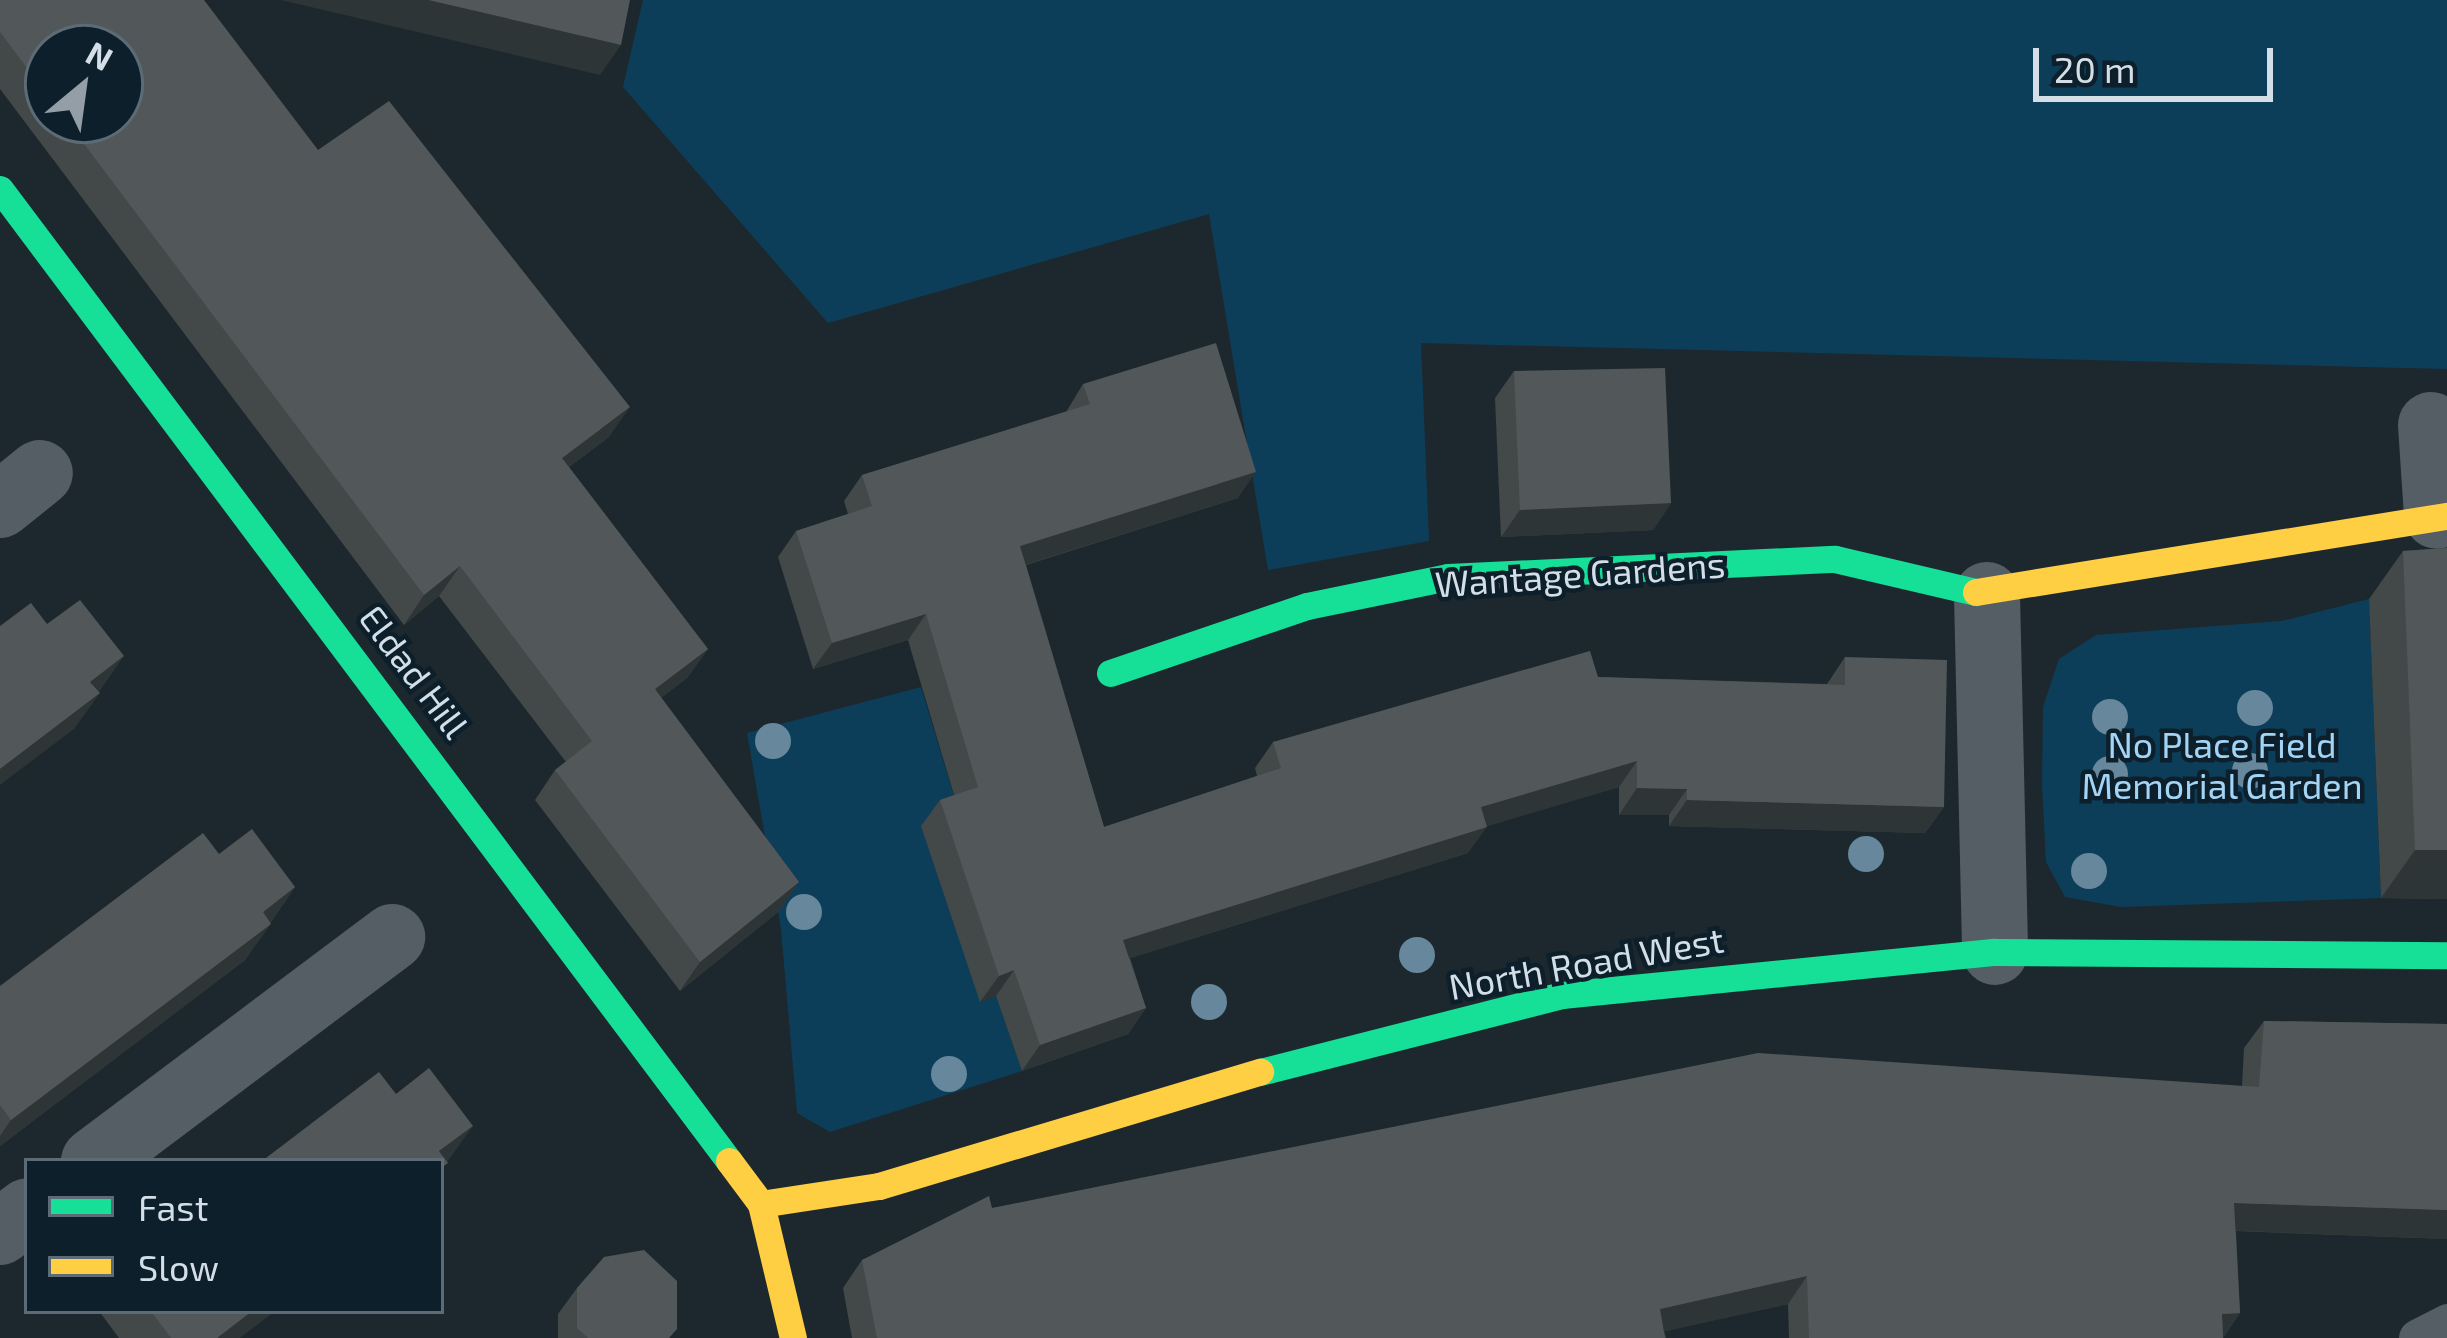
<!DOCTYPE html>
<html>
<head>
<meta charset="utf-8">
<style>
  body { margin:0 }
  #map { position:relative; width:2447px; height:1338px; overflow:hidden; background:#1d282e; font-family:"Exo 2",sans-serif }
  div>[style] { position:absolute }
  .green>* { inset:0; background:#0d3e59 }
  .lane>* { height:39px; margin:-19.5px; padding:0 19.5px; transform-origin:19.5px; border-radius:19.5px; background:#555e64 }
  .street>* { height:66px; margin:-33px; padding:0 33px; transform-origin:33px; border-radius:33px; background:#555e64 }
  .fast>* { height:27px; margin:-13.5px; padding:0 13.5px; transform-origin:13.5px; border-radius:13.5px; background:#16e098 }
  .slow>* { height:27px; margin:-13.5px; padding:0 13.5px; transform-origin:13.5px; border-radius:13.5px; background:#ffcf43 }
  .trees>* { width:36px; height:36px; margin:-18px; border-radius:50%; background:#66879c }
  .wall>* { inset:0; background:#434848 }
  .shaded-wall>* { inset:0; background:#2d3536 }
  .building>* { inset:0; background:#525859 }
  span { translate:-50% -50%; white-space:nowrap; text-align:center; line-height:1.15; -webkit-text-stroke:9px #0c1f2b; paint-order:stroke }
  .street-label { font-size:36px; color:#d3dee7 }
  .park-label { font-size:36px; color:#a2d4f6 }
  .legend { position:absolute; left:24px; top:1158px; width:420px; height:156px; box-sizing:border-box; background:#0c1f2b; border:3px solid #5c6b76; margin:0; padding:15px 21px; list-style:none; font-size:36px; color:#d3dee7 }
  .legend li { display:flex; align-items:center; gap:24px; height:60px }
  .legend b { width:60px; border:3px solid #5c6b76 }
  .north { position:absolute; left:24px; top:24px; width:120px; height:120px; box-sizing:border-box; background:#0c1f2b; border:3px solid #5c6b76; border-radius:50%; rotate:29deg; font-size:33px; font-weight:700; line-height:48px; text-align:center; color:#d3dee7 }
  .north::after { content:''; display:block; margin:auto; width:42px; height:54px; background:#939ea6; clip-path:polygon(50% 0,100% 100%,50% 72%,0 100%) }
  .scale { position:absolute; left:2033px; top:48px; width:240px; height:54px; box-sizing:border-box; border:6px solid #d3dee7; border-top:0; padding-left:15px; font-size:36px; line-height:42px; white-space:nowrap; color:#d3dee7; -webkit-text-stroke:9px #0c1f2b; paint-order:stroke }
</style>
</head>
<body>
<div id="map">
  <div class="green">
    <div style="clip-path:polygon(643px 0,2447px 0,2447px 369px,1421px 343px,1429px 541px,1268px 570px,1209px 214px,828px 323px,623px 87px)"></div>
    <div style="clip-path:polygon(2369px 599px,2381px 898px,2121px 907px,2065px 897px,2046px 862px,2042px 785px,2043px 707px,2059px 659px,2096px 635px,2282px 621px)"></div>
    <div style="clip-path:polygon(921px 687px,959px 813px,976px 988px,981px 1002px,996px 996px,1022px 1071px,830px 1132px,797px 1113px,781px 929px,747px 733px)"></div>
  </div>
  <div class="lane">
    <div style="left:2418px;top:1338px;width:33px;rotate:-27deg"></div>
  </div>
  <div class="street">
    <div style="left:2431px;top:425px;width:91px;rotate:86.2deg"></div>
    <div style="left:0;top:505px;width:51px;rotate:-38.7deg"></div>
    <div style="left:1987px;top:595px;width:357px;rotate:88.7deg"></div>
    <div style="left:94px;top:1161px;width:373px;rotate:-36.9deg"></div>
    <div style="left:0;top:1232px;width:34px;rotate:-37deg"></div>
  </div>
  <div class="fast">
    <div style="left:0;top:189px;width:1215px;rotate:53.13deg"></div>
    <div style="left:1110px;top:673px;width:208px;rotate:-18.8deg"></div>
    <div style="left:1307px;top:606px;width:144px;rotate:-11.6deg"></div>
    <div style="left:1448px;top:577px;width:387px;rotate:-2.7deg"></div>
    <div style="left:1835px;top:559px;width:145px;rotate:13.2deg"></div>
    <div style="left:1260px;top:1072px;width:312px;rotate:-14.3deg"></div>
    <div style="left:1562px;top:995px;width:435px;rotate:-5.7deg"></div>
    <div style="left:1995px;top:952px;width:452px;rotate:0.4deg"></div>
  </div>
  <div class="slow">
    <div style="left:1976px;top:592px;width:477px;rotate:-9.2deg"></div>
    <div style="left:729px;top:1161px;width:54px;rotate:53.3deg"></div>
    <div style="left:761px;top:1204px;width:138px;rotate:76.6deg"></div>
    <div style="left:761px;top:1204px;width:119px;rotate:-8.7deg"></div>
    <div style="left:879px;top:1186px;width:398px;rotate:-16.7deg"></div>
  </div>
  <div class="trees">
    <div style="left:2255px;top:708px"></div>
    <div style="left:2110px;top:717px"></div>
    <div style="left:773px;top:741px"></div>
    <div style="left:2250px;top:771px"></div>
    <div style="left:2110px;top:774px"></div>
    <div style="left:1866px;top:854px"></div>
    <div style="left:2089px;top:871px"></div>
    <div style="left:804px;top:912px"></div>
    <div style="left:1417px;top:955px"></div>
    <div style="left:1209px;top:1002px"></div>
    <div style="left:949px;top:1074px"></div>
  </div>
  <div class="wall">
    <div style="clip-path:polygon(evenodd,0 0,318px 150px,609px 437px,569px 467px,708px 649px,687px 678px,661px 698px,799px 882px,778px 912px,680px 991px,535px 800px,555px 770px,566px 762px,439px 596px,404px 625px,0 89px,0 0,48px 48px,120px 120px,48px 120px,48px 48px)"></div>
    <div style="clip-path:polygon(1514px 371px,1671px 503px,1653px 530px,1501px 537px,1495px 398px)"></div>
    <div style="clip-path:polygon(1083px 384px,1238px 498px,1026px 565px,1104px 827px,1257px 776px,1255px 768px,1273px 742px,1598px 677px,1827px 684px,1845px 657px,1944px 807px,1925px 833px,1669px 826px,1669px 815px,1619px 815px,1619px 787px,1486px 826px,1468px 853px,1130px 958px,1146px 1008px,1128px 1034px,1022px 1071px,996px 996px,980px 1002px,921px 826px,940px 800px,954px 795px,908px 640px,813px 669px,778px 557px,796px 531px,848px 514px,844px 501px,862px 475px,1066px 412px)"></div>
    <div style="clip-path:polygon(2447px 548px,2447px 899px,2381px 898px,2369px 599px,2403px 551px)"></div>
    <div style="clip-path:polygon(219px 854px,295px 887px,245px 960px,0 1146px,0 986px)"></div>
    <div style="clip-path:polygon(2264px 1021px,2447px 1024px,2447px 1239px,2236px 1231px,2240px 1313px,2223px 1338px,1789px 1338px,1788px 1304px,1664px 1331px,1666px 1338px,852px 1338px,843px 1288px,862px 1260px,992px 1208px,2242px 1086px,2244px 1048px)"></div>
    <div style="clip-path:polygon(577px 1288px,670px 1338px,558px 1338px,558px 1314px)"></div>
    <div style="clip-path:polygon(99px 1311px,275px 1311px,239px 1338px,119px 1338px)"></div>
  </div>
  <div class="shaded-wall">
    <div style="clip-path:polygon(281px 0,428px 0,621px 45px,600px 75px)"></div>
    <div style="clip-path:polygon(630px 407px,609px 437px,542px 487px,562px 458px)"></div>
    <div style="clip-path:polygon(1256px 472px,1238px 498px,1002px 572px,1020px 546px)"></div>
    <div style="clip-path:polygon(1671px 503px,1653px 530px,1501px 537px,1520px 510px)"></div>
    <div style="clip-path:polygon(460px 566px,439px 596px,404px 625px,424px 595px)"></div>
    <div style="clip-path:polygon(926px 614px,908px 640px,813px 669px,832px 643px)"></div>
    <div style="clip-path:polygon(708px 649px,687px 678px,634px 719px,655px 689px)"></div>
    <div style="clip-path:polygon(124px 656px,99px 692px,90px 682px)"></div>
    <div style="clip-path:polygon(100px 693px,74px 729px,0 785px,0 769px)"></div>
    <div style="clip-path:polygon(1637px 761px,1619px 787px,1462px 834px,1481px 807px)"></div>
    <div style="clip-path:polygon(1637px 788px,1687px 789px,1669px 815px,1619px 815px)"></div>
    <div style="clip-path:polygon(1687px 800px,1944px 807px,1925px 833px,1669px 826px)"></div>
    <div style="clip-path:polygon(1487px 827px,1468px 853px,1105px 966px,1123px 940px)"></div>
    <div style="clip-path:polygon(2415px 850px,2447px 850px,2447px 899px,2381px 898px)"></div>
    <div style="clip-path:polygon(799px 882px,778px 912px,680px 991px,700px 962px)"></div>
    <div style="clip-path:polygon(295px 887px,270px 923px,263px 912px)"></div>
    <div style="clip-path:polygon(271px 924px,245px 960px,0 1146px,0 1136px,11px 1120px)"></div>
    <div style="clip-path:polygon(1014px 970px,996px 996px,980px 1002px,999px 976px)"></div>
    <div style="clip-path:polygon(1146px 1008px,1128px 1034px,1022px 1071px,1040px 1045px)"></div>
    <div style="clip-path:polygon(473px 1126px,447px 1162px,439px 1151px)"></div>
    <div style="clip-path:polygon(2234px 1203px,2447px 1210px,2447px 1239px,2215px 1230px)"></div>
    <div style="clip-path:polygon(1807px 1276px,1788px 1304px,1640px 1337px,1660px 1309px)"></div>
    <div style="clip-path:polygon(252px 1311px,275px 1311px,239px 1338px,217px 1338px)"></div>
    <div style="clip-path:polygon(2240px 1313px,2223px 1338px,2222px 1314px)"></div>
  </div>
  <div class="building">
    <div style="clip-path:polygon(0 0,204px 0,318px 150px,389px 101px,630px 407px,562px 458px,708px 649px,655px 689px,799px 882px,700px 962px,555px 770px,592px 741px,460px 566px,424px 595px,66px 120px,120px 120px,120px 48px,48px 48px,48px 96px,0 32px)"></div>
    <div style="clip-path:polygon(428px 0,630px 0,621px 45px)"></div>
    <div style="clip-path:polygon(1216px 343px,1256px 472px,1020px 546px,1104px 827px,1281px 768px,1273px 742px,1590px 651px,1598px 677px,1750px 682px,1845px 685px,1845px 657px,1947px 660px,1944px 807px,1687px 800px,1687px 789px,1637px 788px,1637px 761px,1481px 807px,1487px 827px,1123px 940px,1146px 1008px,1040px 1045px,1014px 970px,999px 976px,940px 800px,978px 787px,926px 614px,832px 643px,796px 531px,872px 506px,862px 475px,1090px 404px,1083px 384px)"></div>
    <div style="clip-path:polygon(1665px 368px,1671px 503px,1520px 510px,1514px 371px)"></div>
    <div style="clip-path:polygon(2447px 548px,2447px 850px,2415px 850px,2403px 551px)"></div>
    <div style="clip-path:polygon(80px 600px,124px 656px,90px 682px,100px 693px,0 769px,0 626px,31px 603px,47px 624px)"></div>
    <div style="clip-path:polygon(252px 829px,295px 887px,263px 912px,271px 924px,11px 1120px,0 1105px,0 986px,203px 833px,219px 854px)"></div>
    <div style="clip-path:polygon(2264px 1021px,2447px 1024px,2447px 1210px,2234px 1203px,2240px 1313px,2222px 1314px,2223px 1338px,1809px 1338px,1807px 1276px,1660px 1309px,1665px 1338px,877px 1338px,862px 1260px,989px 1196px,992px 1208px,1758px 1053px,2259px 1087px)"></div>
    <div style="clip-path:polygon(429px 1068px,473px 1126px,439px 1151px,448px 1163px,441px 1168px,441px 1161px,262px 1161px,379px 1072px,396px 1094px)"></div>
    <div style="clip-path:polygon(644px 1250px,677px 1281px,677px 1329px,669px 1338px,588px 1338px,577px 1328px,577px 1288px,604px 1257px)"></div>
    <div style="clip-path:polygon(151px 1311px,252px 1311px,217px 1338px,171px 1338px)"></div>
  </div>
  <div class="street-label">
    <span style="left:1580px;top:573px;rotate:-4deg">Wantage Gardens</span>
    <span style="left:415px;top:671px;rotate:53deg">Eldad Hill</span>
    <span style="left:1586px;top:962px;rotate:-10deg">North Road West</span>
  </div>
  <div class="park-label">
    <span style="left:2222px;top:764px">No Place Field<br>Memorial Garden</span>
  </div>
  <ul class="legend">
  <li><b style="height:15px;background:#16e098"></b>Fast</li>
  <li><b style="height:15px;background:#ffcf43"></b>Slow</li>
  </ul>
  <div class="north">N</div>
  <div class="scale">20 m</div>
</div>
</body>
</html>
